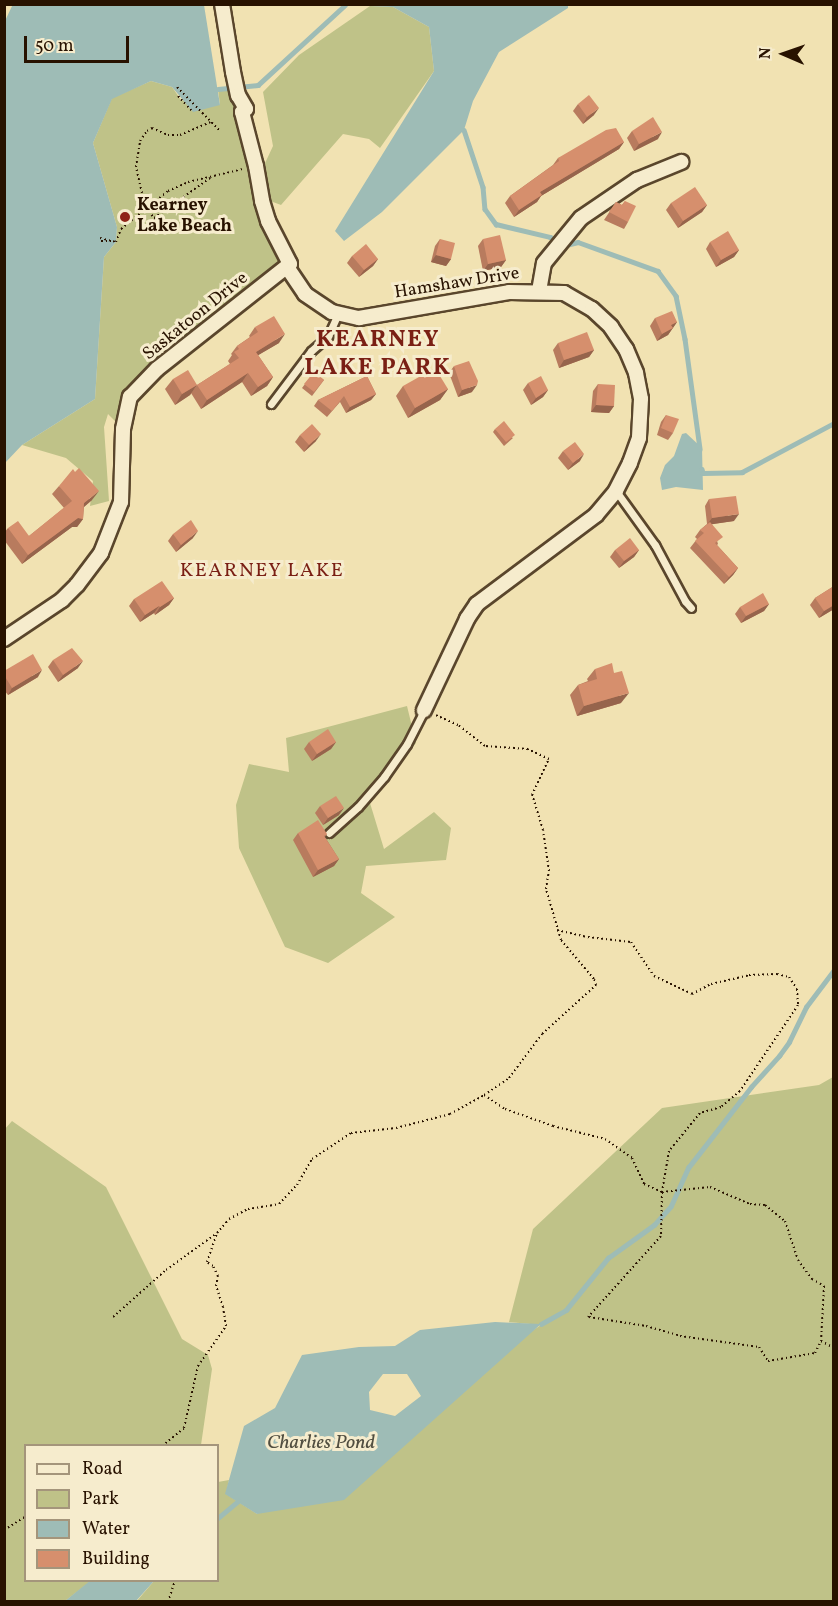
<!DOCTYPE html>
<html>
<head>
<meta charset="utf-8">
<style>
  body { margin:0 }
  #map { position:relative; width:838px; height:1606px; overflow:hidden; background:#f1e2b2; font-family:Vollkorn,serif }
  div>[style] { position:absolute }
  .green>* { inset:0; background:#bfc288 }
  .water>* { inset:0; background:#9ebcb6 }
  .stream>* { height:4.5px; margin:-2.25px; padding:0 2.25px; transform-origin:2.25px; border-radius:2.25px; background:#9ebcb6 }
  .path>* { height:2px; margin-top:-1px; transform-origin:0; background:repeating-linear-gradient(90deg,#281200 0 1.5px,transparent 0 4.5px) }
  .roads { filter:drop-shadow(2px 0 #5a462c) drop-shadow(-2px 0 #5a462c) drop-shadow(0 2px #5a462c) drop-shadow(0 -2px #5a462c) }
  .service>* { height:7px; margin:-3.5px; padding:0 3.5px; transform-origin:3.5px; border-radius:3.5px; background:#f6eccd }
  .minor>* { height:14px; margin:-7px; padding:0 7px; transform-origin:7px; border-radius:7px; background:#f6eccd }
  .wall>* { inset:0; background:#b87b5e }
  .shaded-wall>* { inset:0; background:#96644c }
  .building>* { inset:0; background:#d68f6d }
  .dots>* { width:16px; height:16px; translate:-50% -50%; box-sizing:border-box; border:3px solid #f6eccd; border-radius:50% }
  span { translate:-50% -50%; white-space:nowrap; text-align:center; line-height:1.15; -webkit-text-stroke:6px #f6eccd; paint-order:stroke }
  .poi-label { font-size:18px; color:#281200; font-weight:700 }
  .left { translate:0 -50%; text-align:left }
  .street-label { font-size:18px; color:#281200 }
  .neighbourhood-label { font-size:20px; color:#7a1f14; letter-spacing:1.5px }
  .water-label { font-size:20px; color:#514e40; font-style:italic }
  .district-label { font-size:24px; color:#7a1f14; font-weight:700; letter-spacing:1.5px }
  .frame { position:absolute; inset:0; border:6px solid #281200; pointer-events:none }
  .legend { position:absolute; left:24px; top:1444px; width:195px; height:138px; box-sizing:border-box; background:#f6eccd; border:2px solid #a4957b; margin:0; padding:8px 10px; list-style:none; font-size:18px; color:#281200 }
  .legend li { display:flex; align-items:center; gap:12px; height:30px }
  .legend b { width:30px; border:2px solid #a4957b }
  .north { position:absolute; left:754px; top:24px; width:60px; height:60px; -webkit-text-stroke:4px #f6eccd; paint-order:stroke; rotate:272deg; font-size:16px; font-weight:700; line-height:24px; text-align:center; color:#281200 }
  .north::after { content:''; display:block; margin:auto; width:21px; height:27px; background:#281200; clip-path:polygon(50% 0,100% 100%,50% 72%,0 100%) }
  .scale { position:absolute; left:24px; top:36px; width:105px; height:27px; box-sizing:border-box; border:3px solid #281200; border-top:0; padding-left:8px; font-size:18px; line-height:21px; white-space:nowrap; color:#281200; -webkit-text-stroke:4px #f6eccd; paint-order:stroke }
</style>
</head>
<body>
<div id="map">
  <div class="green">
    <div style="clip-path:polygon(370px 6px,393px 7px,429px 27px,434px 71px,380px 148px,369px 139px,343px 134px,281px 205px,265px 199px,260px 174px,273px 146px,263px 92px,299px 55px)"></div>
    <div style="clip-path:polygon(151px 81px,172px 87px,181px 100px,220px 105px,218px 89px,239px 87px,260px 185px,290px 264px,144px 385px,127px 413px,123px 429px,108px 414px,104px 427px,109px 501px,90px 506px,93px 481px,66px 458px,22px 445px,95px 399px,104px 257px,116px 242px,117px 227px,93px 143px,112px 98px)"></div>
    <div style="clip-path:polygon(407px 706px,416px 743px,370px 803px,384px 849px,434px 812px,451px 828px,446px 860px,366px 866px,361px 893px,395px 917px,328px 963px,285px 947px,239px 848px,236px 805px,249px 764px,289px 772px,286px 738px)"></div>
    <div style="clip-path:polygon(833px 1077px,833px 1601px,136px 1602px,154px 1581px,218px 1580px,218px 1482px,229px 1480px,226px 1494px,257px 1514px,541px 1325px,509px 1322px,533px 1229px,662px 1108px,819px 1085px)"></div>
    <div style="clip-path:polygon(12px 1121px,106px 1187px,182px 1339px,208px 1355px,212px 1369px,201px 1445px,26px 1446px,26px 1580px,91px 1581px,65px 1601px,5px 1602px,4px 1130px)"></div>
  </div>
  <div class="water">
    <div style="clip-path:polygon(13px 4px,204px 5px,220px 105px,193px 112px,172px 87px,151px 81px,112px 99px,93px 143px,117px 227px,116px 242px,104px 257px,95px 399px,22px 445px,5px 463px,4px 23px)"></div>
    <div style="clip-path:polygon(345px 5px,568px 4px,568px 8px,499px 52px,473px 101px,464px 130px,382px 212px,344px 241px,335px 231px,434px 71px,429px 27px,393px 7px)"></div>
    <div style="clip-path:polygon(686px 433px,702px 448px,703px 490px,676px 487px,662px 490px,660px 478px,665px 465px,674px 456px,682px 434px)"></div>
    <div style="clip-path:polygon(evenodd,495px 1322px,541px 1324px,344px 1500px,257px 1514px,225px 1494px,244px 1426px,275px 1408px,302px 1355px,359px 1347px,395px 1346px,420px 1330px,495px 1322px,383px 1374px,407px 1374px,421px 1396px,395px 1416px,370px 1410px,369px 1392px,383px 1374px)"></div>
    <div style="clip-path:polygon(91px 1580px,154px 1580px,154px 1581px,136px 1601px,65px 1601px)"></div>
  </div>
  <div class="stream">
    <div style="left:218px;top:89px;width:40px;rotate:-5.7deg"></div>
    <div style="left:258px;top:85px;width:118px;rotate:-42.6deg"></div>
    <div style="left:464px;top:130px;width:60px;rotate:71.6deg"></div>
    <div style="left:483px;top:187px;width:22px;rotate:85deg"></div>
    <div style="left:485px;top:209px;width:19px;rotate:54deg"></div>
    <div style="left:496px;top:224px;width:56px;rotate:13.5deg"></div>
    <div style="left:550px;top:237px;width:18px;rotate:27deg"></div>
    <div style="left:566px;top:245px;width:12px;rotate:-14deg"></div>
    <div style="left:578px;top:242px;width:85px;rotate:19.9deg"></div>
    <div style="left:658px;top:271px;width:31px;rotate:54deg"></div>
    <div style="left:676px;top:296px;width:44px;rotate:78.2deg"></div>
    <div style="left:685px;top:339px;width:111px;rotate:82.2deg"></div>
    <div style="left:702px;top:469px;width:4px;rotate:76deg"></div>
    <div style="left:703px;top:473px;width:39px;rotate:-1deg"></div>
    <div style="left:742px;top:472px;width:104px;rotate:-28deg"></div>
    <div style="left:541px;top:1324px;width:29px;rotate:-29deg"></div>
    <div style="left:566px;top:1310px;width:67px;rotate:-51.1deg"></div>
    <div style="left:608px;top:1258px;width:57px;rotate:-35.7deg"></div>
    <div style="left:654px;top:1225px;width:25px;rotate:-48deg"></div>
    <div style="left:671px;top:1206px;width:42px;rotate:-65.9deg"></div>
    <div style="left:688px;top:1168px;width:103px;rotate:-52.1deg"></div>
    <div style="left:751px;top:1087px;width:42px;rotate:-47.9deg"></div>
    <div style="left:779px;top:1056px;width:17px;rotate:-54deg"></div>
    <div style="left:789px;top:1042px;width:39px;rotate:-64deg"></div>
    <div style="left:806px;top:1007px;width:46px;rotate:-52.9deg"></div>
    <div style="left:218px;top:1518px;width:26px;rotate:-40deg"></div>
  </div>
  <div class="path">
    <div style="left:177px;top:87px;width:63px;rotate:45.6deg"></div>
    <div style="left:178px;top:96px;width:22px;rotate:47deg"></div>
    <div style="left:142px;top:193px;width:27px;rotate:-103deg"></div>
    <div style="left:136px;top:167px;width:26px;rotate:-81deg"></div>
    <div style="left:140px;top:141px;width:12px;rotate:-55deg"></div>
    <div style="left:147px;top:131px;width:6px;rotate:-31deg"></div>
    <div style="left:152px;top:128px;width:17px;rotate:24deg"></div>
    <div style="left:168px;top:135px;width:12px"></div>
    <div style="left:180px;top:135px;width:33px;rotate:-23deg"></div>
    <div style="left:147px;top:207px;width:29px;rotate:59deg"></div>
    <div style="left:154px;top:218px;width:69px;rotate:-35.5deg"></div>
    <div style="left:100px;top:238px;width:16px;rotate:14deg"></div>
    <div style="left:101px;top:241px;width:10px"></div>
    <div style="left:116px;top:242px;width:14px;rotate:-69deg"></div>
    <div style="left:121px;top:229px;width:60px;rotate:-39deg"></div>
    <div style="left:168px;top:191px;width:22px;rotate:-24deg"></div>
    <div style="left:188px;top:182px;width:57px;rotate:-13.3deg"></div>
    <div style="left:557px;top:930px;width:32px;rotate:13deg"></div>
    <div style="left:588px;top:937px;width:43px;rotate:6.6deg"></div>
    <div style="left:631px;top:942px;width:41px;rotate:55.9deg"></div>
    <div style="left:654px;top:976px;width:42px;rotate:25.3deg"></div>
    <div style="left:692px;top:994px;width:21px;rotate:-28deg"></div>
    <div style="left:711px;top:984px;width:39px;rotate:-13deg"></div>
    <div style="left:749px;top:975px;width:28px;rotate:-2deg"></div>
    <div style="left:777px;top:974px;width:12px;rotate:14deg"></div>
    <div style="left:789px;top:977px;width:14px;rotate:56deg"></div>
    <div style="left:797px;top:989px;width:16px;rotate:86deg"></div>
    <div style="left:798px;top:1005px;width:104px;rotate:124deg"></div>
    <div style="left:740px;top:1091px;width:25px;rotate:140deg"></div>
    <div style="left:721px;top:1107px;width:22px;rotate:164deg"></div>
    <div style="left:700px;top:1113px;width:49px;rotate:129.2deg"></div>
    <div style="left:669px;top:1151px;width:42px;rotate:99.7deg"></div>
    <div style="left:662px;top:1192px;width:44px;rotate:91.3deg"></div>
    <div style="left:661px;top:1236px;width:109px;rotate:132deg"></div>
    <div style="left:484px;top:1095px;width:25px;rotate:34deg"></div>
    <div style="left:505px;top:1109px;width:51px;rotate:19.5deg"></div>
    <div style="left:553px;top:1126px;width:54px;rotate:14deg"></div>
    <div style="left:605px;top:1139px;width:33px;rotate:35deg"></div>
    <div style="left:632px;top:1158px;width:29px;rotate:65deg"></div>
    <div style="left:644px;top:1184px;width:20px;rotate:24deg"></div>
    <div style="left:662px;top:1192px;width:48px;rotate:-5.9deg"></div>
    <div style="left:710px;top:1187px;width:43px;rotate:23deg"></div>
    <div style="left:750px;top:1204px;width:15px;rotate:4deg"></div>
    <div style="left:765px;top:1205px;width:26px;rotate:39deg"></div>
    <div style="left:785px;top:1221px;width:41px;rotate:71.6deg"></div>
    <div style="left:798px;top:1260px;width:24px;rotate:54deg"></div>
    <div style="left:812px;top:1279px;width:14px;rotate:30deg"></div>
    <div style="left:824px;top:1286px;width:55px;rotate:93.1deg"></div>
    <div style="left:821px;top:1341px;width:15px;rotate:28deg"></div>
    <div style="left:113px;top:1317px;width:71px;rotate:-41.6deg"></div>
    <div style="left:166px;top:1270px;width:63px;rotate:-36deg"></div>
    <div style="left:589px;top:1317px;width:58px;rotate:9deg"></div>
    <div style="left:646px;top:1326px;width:35px;rotate:16deg"></div>
    <div style="left:680px;top:1336px;width:80px;rotate:7.9deg"></div>
    <div style="left:759px;top:1347px;width:17px;rotate:57deg"></div>
    <div style="left:768px;top:1361px;width:48px;rotate:-9.7deg"></div>
    <div style="left:815px;top:1353px;width:13px;rotate:-63deg"></div>
    <div style="left:162px;top:1446px;width:28px;rotate:-39deg"></div>
    <div style="left:184px;top:1428px;width:64px;rotate:-77.3deg"></div>
    <div style="left:198px;top:1366px;width:49px;rotate:-55deg"></div>
    <div style="left:226px;top:1326px;width:19px;rotate:-99deg"></div>
    <div style="left:223px;top:1307px;width:22px;rotate:-108deg"></div>
    <div style="left:216px;top:1286px;width:10px;rotate:-79deg"></div>
    <div style="left:218px;top:1276px;width:11px;rotate:-117deg"></div>
    <div style="left:213px;top:1266px;width:7px;rotate:-146deg"></div>
    <div style="left:207px;top:1262px;width:31px;rotate:-71deg"></div>
    <div style="left:217px;top:1233px;width:18px;rotate:-49deg"></div>
    <div style="left:229px;top:1219px;width:21px;rotate:-28deg"></div>
    <div style="left:248px;top:1209px;width:31px;rotate:-9deg"></div>
    <div style="left:279px;top:1204px;width:26px;rotate:-47deg"></div>
    <div style="left:297px;top:1185px;width:30px;rotate:-60deg"></div>
    <div style="left:312px;top:1159px;width:47px;rotate:-33.7deg"></div>
    <div style="left:351px;top:1133px;width:45px;rotate:-6.3deg"></div>
    <div style="left:396px;top:1128px;width:56px;rotate:-14.5deg"></div>
    <div style="left:450px;top:1114px;width:39px;rotate:-29deg"></div>
    <div style="left:484px;top:1095px;width:30px;rotate:-34deg"></div>
    <div style="left:509px;top:1078px;width:55px;rotate:-53.1deg"></div>
    <div style="left:542px;top:1034px;width:73px;rotate:-42.2deg"></div>
    <div style="left:596px;top:985px;width:6px;rotate:-108deg"></div>
    <div style="left:594px;top:979px;width:51px;rotate:-130.2deg"></div>
    <div style="left:561px;top:940px;width:53px;rotate:-106.4deg"></div>
    <div style="left:546px;top:889px;width:18px;rotate:-81deg"></div>
    <div style="left:549px;top:871px;width:41px;rotate:-98.3deg"></div>
    <div style="left:543px;top:830px;width:37px;rotate:-107deg"></div>
    <div style="left:532px;top:795px;width:40px;rotate:-65deg"></div>
    <div style="left:549px;top:759px;width:23px;rotate:-155deg"></div>
    <div style="left:528px;top:749px;width:43px;rotate:-176deg"></div>
    <div style="left:485px;top:746px;width:34px;rotate:-142deg"></div>
    <div style="left:458px;top:725px;width:24px;rotate:-156deg"></div>
    <div style="left:4px;top:1530px;width:26px;rotate:-32deg"></div>
    <div style="left:168px;top:1602px;width:23px;rotate:-72deg"></div>
  </div>
  <div class="roads">
    <div class="service">
      <div style="left:271px;top:404px;width:66px;rotate:-53deg"></div>
      <div style="left:311px;top:351px;width:23px;rotate:-41deg"></div>
      <div style="left:328px;top:336px;width:24px;rotate:-66deg"></div>
      <div style="left:616px;top:491px;width:67px;rotate:54.2deg"></div>
      <div style="left:655px;top:545px;width:64px;rotate:61.8deg"></div>
      <div style="left:685px;top:601px;width:9px;rotate:49deg"></div>
      <div style="left:329px;top:833px;width:39px;rotate:-42deg"></div>
      <div style="left:358px;top:807px;width:40px;rotate:-49deg"></div>
      <div style="left:384px;top:777px;width:40px;rotate:-55.1deg"></div>
      <div style="left:407px;top:744px;width:38px;rotate:-63deg"></div>
    </div>
    <div class="minor">
      <div style="left:222px;top:4px;width:69px;rotate:80.8deg"></div>
      <div style="left:233px;top:72px;width:24px;rotate:78deg"></div>
      <div style="left:238px;top:95px;width:16px;rotate:60deg"></div>
      <div style="left:246px;top:109px;width:5px;rotate:143deg"></div>
      <div style="left:242px;top:112px;width:56px;rotate:75.5deg"></div>
      <div style="left:256px;top:166px;width:36px;rotate:80deg"></div>
      <div style="left:262px;top:201px;width:21px;rotate:73deg"></div>
      <div style="left:268px;top:221px;width:48px;rotate:62.9deg"></div>
      <div style="left:290px;top:264px;width:4px;rotate:135deg"></div>
      <div style="left:287px;top:267px;width:32px;rotate:56deg"></div>
      <div style="left:305px;top:294px;width:32px;rotate:34deg"></div>
      <div style="left:332px;top:312px;width:28px;rotate:13deg"></div>
      <div style="left:359px;top:318px;width:152px;rotate:-9.8deg"></div>
      <div style="left:509px;top:292px;width:55px;rotate:1deg"></div>
      <div style="left:564px;top:293px;width:32px;rotate:30deg"></div>
      <div style="left:592px;top:309px;width:26px;rotate:43deg"></div>
      <div style="left:611px;top:327px;width:27px;rotate:56deg"></div>
      <div style="left:626px;top:349px;width:26px;rotate:67deg"></div>
      <div style="left:636px;top:373px;width:26px;rotate:79deg"></div>
      <div style="left:641px;top:399px;width:39px;rotate:93deg"></div>
      <div style="left:639px;top:438px;width:27px;rotate:110deg"></div>
      <div style="left:630px;top:463px;width:31px;rotate:117deg"></div>
      <div style="left:616px;top:491px;width:31px;rotate:130deg"></div>
      <div style="left:596px;top:515px;width:149px;rotate:143.2deg"></div>
      <div style="left:477px;top:604px;width:18px;rotate:124deg"></div>
      <div style="left:467px;top:619px;width:101px;rotate:115.3deg"></div>
      <div style="left:539px;top:291px;width:28px;rotate:-80deg"></div>
      <div style="left:544px;top:263px;width:58px;rotate:-50.6deg"></div>
      <div style="left:581px;top:218px;width:68px;rotate:-34.2deg"></div>
      <div style="left:637px;top:180px;width:48px;rotate:-22.2deg"></div>
      <div style="left:4px;top:639px;width:70px;rotate:-33.9deg"></div>
      <div style="left:62px;top:600px;width:21px;rotate:-45deg"></div>
      <div style="left:77px;top:585px;width:40px;rotate:-53deg"></div>
      <div style="left:101px;top:553px;width:55px;rotate:-68.6deg"></div>
      <div style="left:121px;top:502px;width:73px;rotate:-88.4deg"></div>
      <div style="left:123px;top:429px;width:33px;rotate:-78deg"></div>
      <div style="left:130px;top:397px;width:39px;rotate:-46deg"></div>
      <div style="left:157px;top:369px;width:169px;rotate:-38.3deg"></div>
    </div>
  </div>
  <div class="wall">
    <div style="clip-path:polygon(578px 104px,594px 115px,583px 124px,573px 111px)"></div>
    <div style="clip-path:polygon(632px 131px,658px 139px,634px 151px,627px 138px)"></div>
    <div style="clip-path:polygon(624px 142px,619px 149px,541px 196px,537px 202px,514px 217px,505px 203px,510px 196px,553px 165px,558px 158px)"></div>
    <div style="clip-path:polygon(625px 201px,628px 222px,624px 229px,604px 220px,616px 202px,622px 205px)"></div>
    <div style="clip-path:polygon(671px 203px,707px 205px,702px 212px,678px 228px,666px 210px)"></div>
    <div style="clip-path:polygon(440px 239px,451px 259px,446px 266px,431px 262px,435px 246px)"></div>
    <div style="clip-path:polygon(483px 239px,506px 260px,501px 267px,483px 271px,478px 246px)"></div>
    <div style="clip-path:polygon(710px 242px,739px 250px,734px 257px,716px 267px,706px 249px)"></div>
    <div style="clip-path:polygon(352px 256px,378px 259px,373px 266px,359px 277px,347px 263px)"></div>
    <div style="clip-path:polygon(655px 318px,677px 322px,668px 335px,657px 341px,650px 326px)"></div>
    <div style="clip-path:polygon(255px 327px,279px 343px,258px 355px,273px 377px,267px 386px,251px 396px,242px 382px,201px 409px,191px 393px,197px 385px,230px 364px,228px 361px,232px 355px,231px 354px,237px 346px,250px 337px,249px 336px)"></div>
    <div style="clip-path:polygon(558px 343px,594px 350px,589px 357px,559px 368px,553px 350px)"></div>
    <div style="clip-path:polygon(454px 366px,472px 392px,458px 397px,449px 373px)"></div>
    <div style="clip-path:polygon(314px 372px,324px 380px,312px 396px,302px 388px)"></div>
    <div style="clip-path:polygon(367px 376px,376px 394px,371px 400px,346px 413px,340px 402px,327px 417px,314px 406px,318px 400px)"></div>
    <div style="clip-path:polygon(173px 379px,197px 385px,190px 395px,175px 405px,165px 389px)"></div>
    <div style="clip-path:polygon(528px 383px,548px 390px,543px 397px,531px 405px,523px 390px)"></div>
    <div style="clip-path:polygon(598px 384px,614px 406px,609px 413px,591px 412px,593px 391px)"></div>
    <div style="clip-path:polygon(403px 386px,448px 389px,440px 400px,408px 418px,396px 396px)"></div>
    <div style="clip-path:polygon(666px 415px,673px 433px,668px 440px,657px 435px,661px 422px)"></div>
    <div style="clip-path:polygon(495px 429px,513px 438px,504px 446px,493px 432px)"></div>
    <div style="clip-path:polygon(300px 435px,316px 441px,304px 452px,295px 442px)"></div>
    <div style="clip-path:polygon(563px 451px,580px 461px,568px 470px,558px 458px)"></div>
    <div style="clip-path:polygon(59px 486px,92px 500px,84px 507px,83px 519px,77px 527px,72px 527px,22px 564px,4px 540px,4px 533px,8px 528px,29px 536px,64px 508px,52px 494px)"></div>
    <div style="clip-path:polygon(709px 499px,734px 521px,712px 524px,718px 544px,717px 545px,738px 568px,733px 575px,724px 584px,690px 548px,697px 539px,695px 537px,700px 530px,707px 524px,705px 506px)"></div>
    <div style="clip-path:polygon(173px 534px,193px 538px,176px 552px,168px 541px)"></div>
    <div style="clip-path:polygon(615px 550px,639px 550px,634px 557px,619px 568px,610px 557px)"></div>
    <div style="clip-path:polygon(834px 586px,834px 609px,819px 618px,810px 605px,815px 598px)"></div>
    <div style="clip-path:polygon(174px 598px,169px 605px,155px 615px,154px 613px,140px 622px,129px 606px,134px 599px)"></div>
    <div style="clip-path:polygon(769px 604px,764px 611px,741px 623px,735px 614px,740px 607px)"></div>
    <div style="clip-path:polygon(53px 660px,78px 668px,58px 682px,48px 667px)"></div>
    <div style="clip-path:polygon(595px 669px,614px 673px,621px 703px,577px 716px,570px 695px,578px 685px,588px 681px,587px 679px)"></div>
    <div style="clip-path:polygon(4px 671px,38px 677px,8px 695px,4px 690px)"></div>
    <div style="clip-path:polygon(309px 742px,336px 742px,331px 749px,312px 761px,304px 749px)"></div>
    <div style="clip-path:polygon(320px 806px,339px 815px,323px 825px,315px 813px)"></div>
    <div style="clip-path:polygon(298px 833px,327px 834px,325px 837px,339px 859px,334px 866px,313px 877px,293px 840px)"></div>
  </div>
  <div class="shaded-wall">
    <div style="clip-path:polygon(599px 108px,594px 115px,583px 124px,587px 117px)"></div>
    <div style="clip-path:polygon(662px 132px,658px 139px,634px 151px,639px 144px)"></div>
    <div style="clip-path:polygon(624px 142px,619px 149px,541px 196px,537px 202px,514px 217px,519px 210px,540px 192px)"></div>
    <div style="clip-path:polygon(707px 205px,702px 212px,678px 228px,683px 221px)"></div>
    <div style="clip-path:polygon(739px 250px,734px 257px,716px 267px,721px 260px)"></div>
    <div style="clip-path:polygon(436px 255px,451px 259px,446px 266px,431px 262px)"></div>
    <div style="clip-path:polygon(378px 259px,373px 266px,359px 277px,364px 270px)"></div>
    <div style="clip-path:polygon(506px 260px,501px 267px,483px 271px,488px 264px)"></div>
    <div style="clip-path:polygon(677px 322px,668px 335px,657px 341px,662px 334px,671px 325px)"></div>
    <div style="clip-path:polygon(285px 334px,279px 343px,250px 360px,256px 352px)"></div>
    <div style="clip-path:polygon(594px 350px,589px 357px,559px 368px,564px 360px)"></div>
    <div style="clip-path:polygon(248px 373px,242px 382px,201px 409px,207px 400px)"></div>
    <div style="clip-path:polygon(273px 377px,267px 386px,251px 396px,258px 387px)"></div>
    <div style="clip-path:polygon(197px 385px,190px 395px,175px 405px,182px 394px)"></div>
    <div style="clip-path:polygon(477px 385px,472px 392px,458px 397px,462px 390px)"></div>
    <div style="clip-path:polygon(448px 389px,440px 400px,408px 418px,415px 408px)"></div>
    <div style="clip-path:polygon(548px 390px,543px 397px,531px 405px,536px 398px)"></div>
    <div style="clip-path:polygon(376px 394px,371px 400px,346px 413px,350px 407px)"></div>
    <div style="clip-path:polygon(596px 405px,614px 406px,609px 413px,591px 412px)"></div>
    <div style="clip-path:polygon(321px 434px,316px 441px,304px 452px,309px 445px)"></div>
    <div style="clip-path:polygon(584px 454px,580px 461px,568px 470px,573px 463px)"></div>
    <div style="clip-path:polygon(99px 491px,92px 500px,78px 512px,84px 503px)"></div>
    <div style="clip-path:polygon(739px 514px,734px 521px,707px 525px,712px 518px)"></div>
    <div style="clip-path:polygon(78px 518px,83px 519px,77px 527px,72px 527px,22px 564px,28px 555px)"></div>
    <div style="clip-path:polygon(198px 531px,193px 538px,176px 552px,181px 545px)"></div>
    <div style="clip-path:polygon(639px 550px,634px 557px,619px 568px,624px 561px)"></div>
    <div style="clip-path:polygon(738px 568px,733px 575px,724px 584px,729px 577px)"></div>
    <div style="clip-path:polygon(174px 598px,169px 605px,155px 615px,160px 607px)"></div>
    <div style="clip-path:polygon(769px 604px,764px 611px,741px 623px,746px 616px)"></div>
    <div style="clip-path:polygon(834px 605px,834px 609px,819px 618px,824px 611px)"></div>
    <div style="clip-path:polygon(159px 606px,154px 613px,140px 622px,145px 615px)"></div>
    <div style="clip-path:polygon(83px 661px,78px 668px,58px 682px,63px 675px)"></div>
    <div style="clip-path:polygon(42px 670px,38px 677px,8px 695px,12px 688px)"></div>
    <div style="clip-path:polygon(629px 693px,621px 703px,577px 716px,584px 706px)"></div>
    <div style="clip-path:polygon(336px 742px,331px 749px,312px 761px,317px 754px)"></div>
    <div style="clip-path:polygon(344px 808px,339px 815px,323px 825px,328px 818px)"></div>
    <div style="clip-path:polygon(339px 859px,334px 866px,313px 877px,318px 870px)"></div>
  </div>
  <div class="building">
    <div style="clip-path:polygon(589px 95px,599px 108px,587px 117px,578px 104px)"></div>
    <div style="clip-path:polygon(653px 117px,662px 132px,639px 144px,632px 131px)"></div>
    <div style="clip-path:polygon(616px 128px,624px 142px,540px 192px,542px 195px,519px 210px,510px 196px,559px 161px,558px 158px,606px 130px)"></div>
    <div style="clip-path:polygon(695px 187px,707px 205px,683px 221px,671px 203px)"></div>
    <div style="clip-path:polygon(625px 201px,636px 206px,628px 222px,609px 212px,616px 202px,622px 205px)"></div>
    <div style="clip-path:polygon(728px 231px,739px 250px,721px 260px,710px 242px)"></div>
    <div style="clip-path:polygon(500px 235px,506px 260px,488px 264px,483px 239px)"></div>
    <div style="clip-path:polygon(440px 239px,455px 243px,451px 259px,436px 255px)"></div>
    <div style="clip-path:polygon(366px 244px,378px 259px,364px 270px,352px 256px)"></div>
    <div style="clip-path:polygon(672px 311px,677px 322px,671px 325px,673px 328px,662px 334px,655px 318px)"></div>
    <div style="clip-path:polygon(274px 316px,285px 334px,256px 352px,273px 377px,258px 387px,248px 373px,207px 400px,197px 385px,239px 358px,234px 352px,239px 349px,237px 346px,258px 332px,255px 327px)"></div>
    <div style="clip-path:polygon(587px 332px,594px 350px,564px 360px,558px 343px)"></div>
    <div style="clip-path:polygon(469px 361px,478px 381px,477px 385px,462px 390px,454px 366px)"></div>
    <div style="clip-path:polygon(435px 368px,448px 389px,415px 408px,403px 386px)"></div>
    <div style="clip-path:polygon(188px 370px,197px 385px,182px 394px,173px 379px)"></div>
    <div style="clip-path:polygon(314px 372px,324px 380px,314px 392px,304px 384px)"></div>
    <div style="clip-path:polygon(367px 376px,376px 394px,350px 407px,344px 396px,332px 411px,318px 400px)"></div>
    <div style="clip-path:polygon(541px 376px,548px 390px,536px 398px,528px 383px)"></div>
    <div style="clip-path:polygon(598px 384px,615px 385px,614px 406px,596px 405px)"></div>
    <div style="clip-path:polygon(666px 415px,679px 419px,673px 433px,661px 428px)"></div>
    <div style="clip-path:polygon(504px 421px,515px 435px,506px 442px,495px 429px)"></div>
    <div style="clip-path:polygon(312px 424px,321px 434px,309px 445px,300px 435px)"></div>
    <div style="clip-path:polygon(575px 442px,584px 454px,573px 463px,563px 451px)"></div>
    <div style="clip-path:polygon(79px 468px,99px 491px,84px 503px,83px 519px,78px 518px,28px 555px,8px 528px,18px 521px,29px 536px,72px 501px,59px 486px,73px 469px,75px 472px)"></div>
    <div style="clip-path:polygon(736px 496px,739px 514px,712px 518px,709px 499px)"></div>
    <div style="clip-path:polygon(191px 520px,198px 531px,181px 545px,173px 534px)"></div>
    <div style="clip-path:polygon(710px 522px,723px 537px,715px 543px,738px 568px,729px 577px,695px 541px,704px 533px,700px 530px)"></div>
    <div style="clip-path:polygon(630px 538px,639px 550px,624px 561px,615px 550px)"></div>
    <div style="clip-path:polygon(162px 581px,174px 598px,160px 607px,159px 606px,145px 615px,134px 599px)"></div>
    <div style="clip-path:polygon(834px 586px,834px 605px,824px 611px,815px 598px)"></div>
    <div style="clip-path:polygon(763px 593px,769px 604px,746px 616px,740px 607px)"></div>
    <div style="clip-path:polygon(72px 648px,83px 661px,63px 675px,53px 660px)"></div>
    <div style="clip-path:polygon(33px 654px,42px 670px,12px 688px,4px 675px,4px 671px)"></div>
    <div style="clip-path:polygon(612px 663px,614px 673px,622px 671px,629px 693px,584px 706px,578px 685px,597px 679px,595px 669px)"></div>
    <div style="clip-path:polygon(328px 729px,336px 742px,317px 754px,309px 742px)"></div>
    <div style="clip-path:polygon(336px 796px,344px 808px,328px 818px,320px 806px)"></div>
    <div style="clip-path:polygon(318px 820px,327px 834px,324px 836px,339px 859px,318px 870px,298px 833px)"></div>
  </div>
  <div class="dots">
    <div style="left:125px;top:217px;background:#8f2418"></div>
  </div>
  <div class="poi-label">
    <span class="left" style="left:137px;top:217px">Kearney<br>Lake Beach</span>
  </div>
  <div class="street-label">
    <span style="left:457px;top:284px;rotate:-9deg">Hamshaw Drive</span>
    <span style="left:196px;top:317px;rotate:-39deg">Saskatoon Drive</span>
  </div>
  <div class="neighbourhood-label">
    <span style="left:262px;top:571px">KEARNEY LAKE</span>
  </div>
  <div class="water-label">
    <span style="left:321px;top:1443px">Charlies Pond</span>
  </div>
  <div class="district-label">
    <span style="left:378px;top:355px">KEARNEY<br>LAKE PARK</span>
  </div>
  <div class="frame"></div>
  <ul class="legend">
  <li><b style="height:8px;background:#f6eccd"></b>Road</li>
  <li><b style="height:16px;background:#bfc288"></b>Park</li>
  <li><b style="height:16px;background:#9ebcb6"></b>Water</li>
  <li><b style="height:16px;background:#d68f6d"></b>Building</li>
  </ul>
  <div class="north">N</div>
  <div class="scale">50 m</div>
</div>
</body>
</html>
